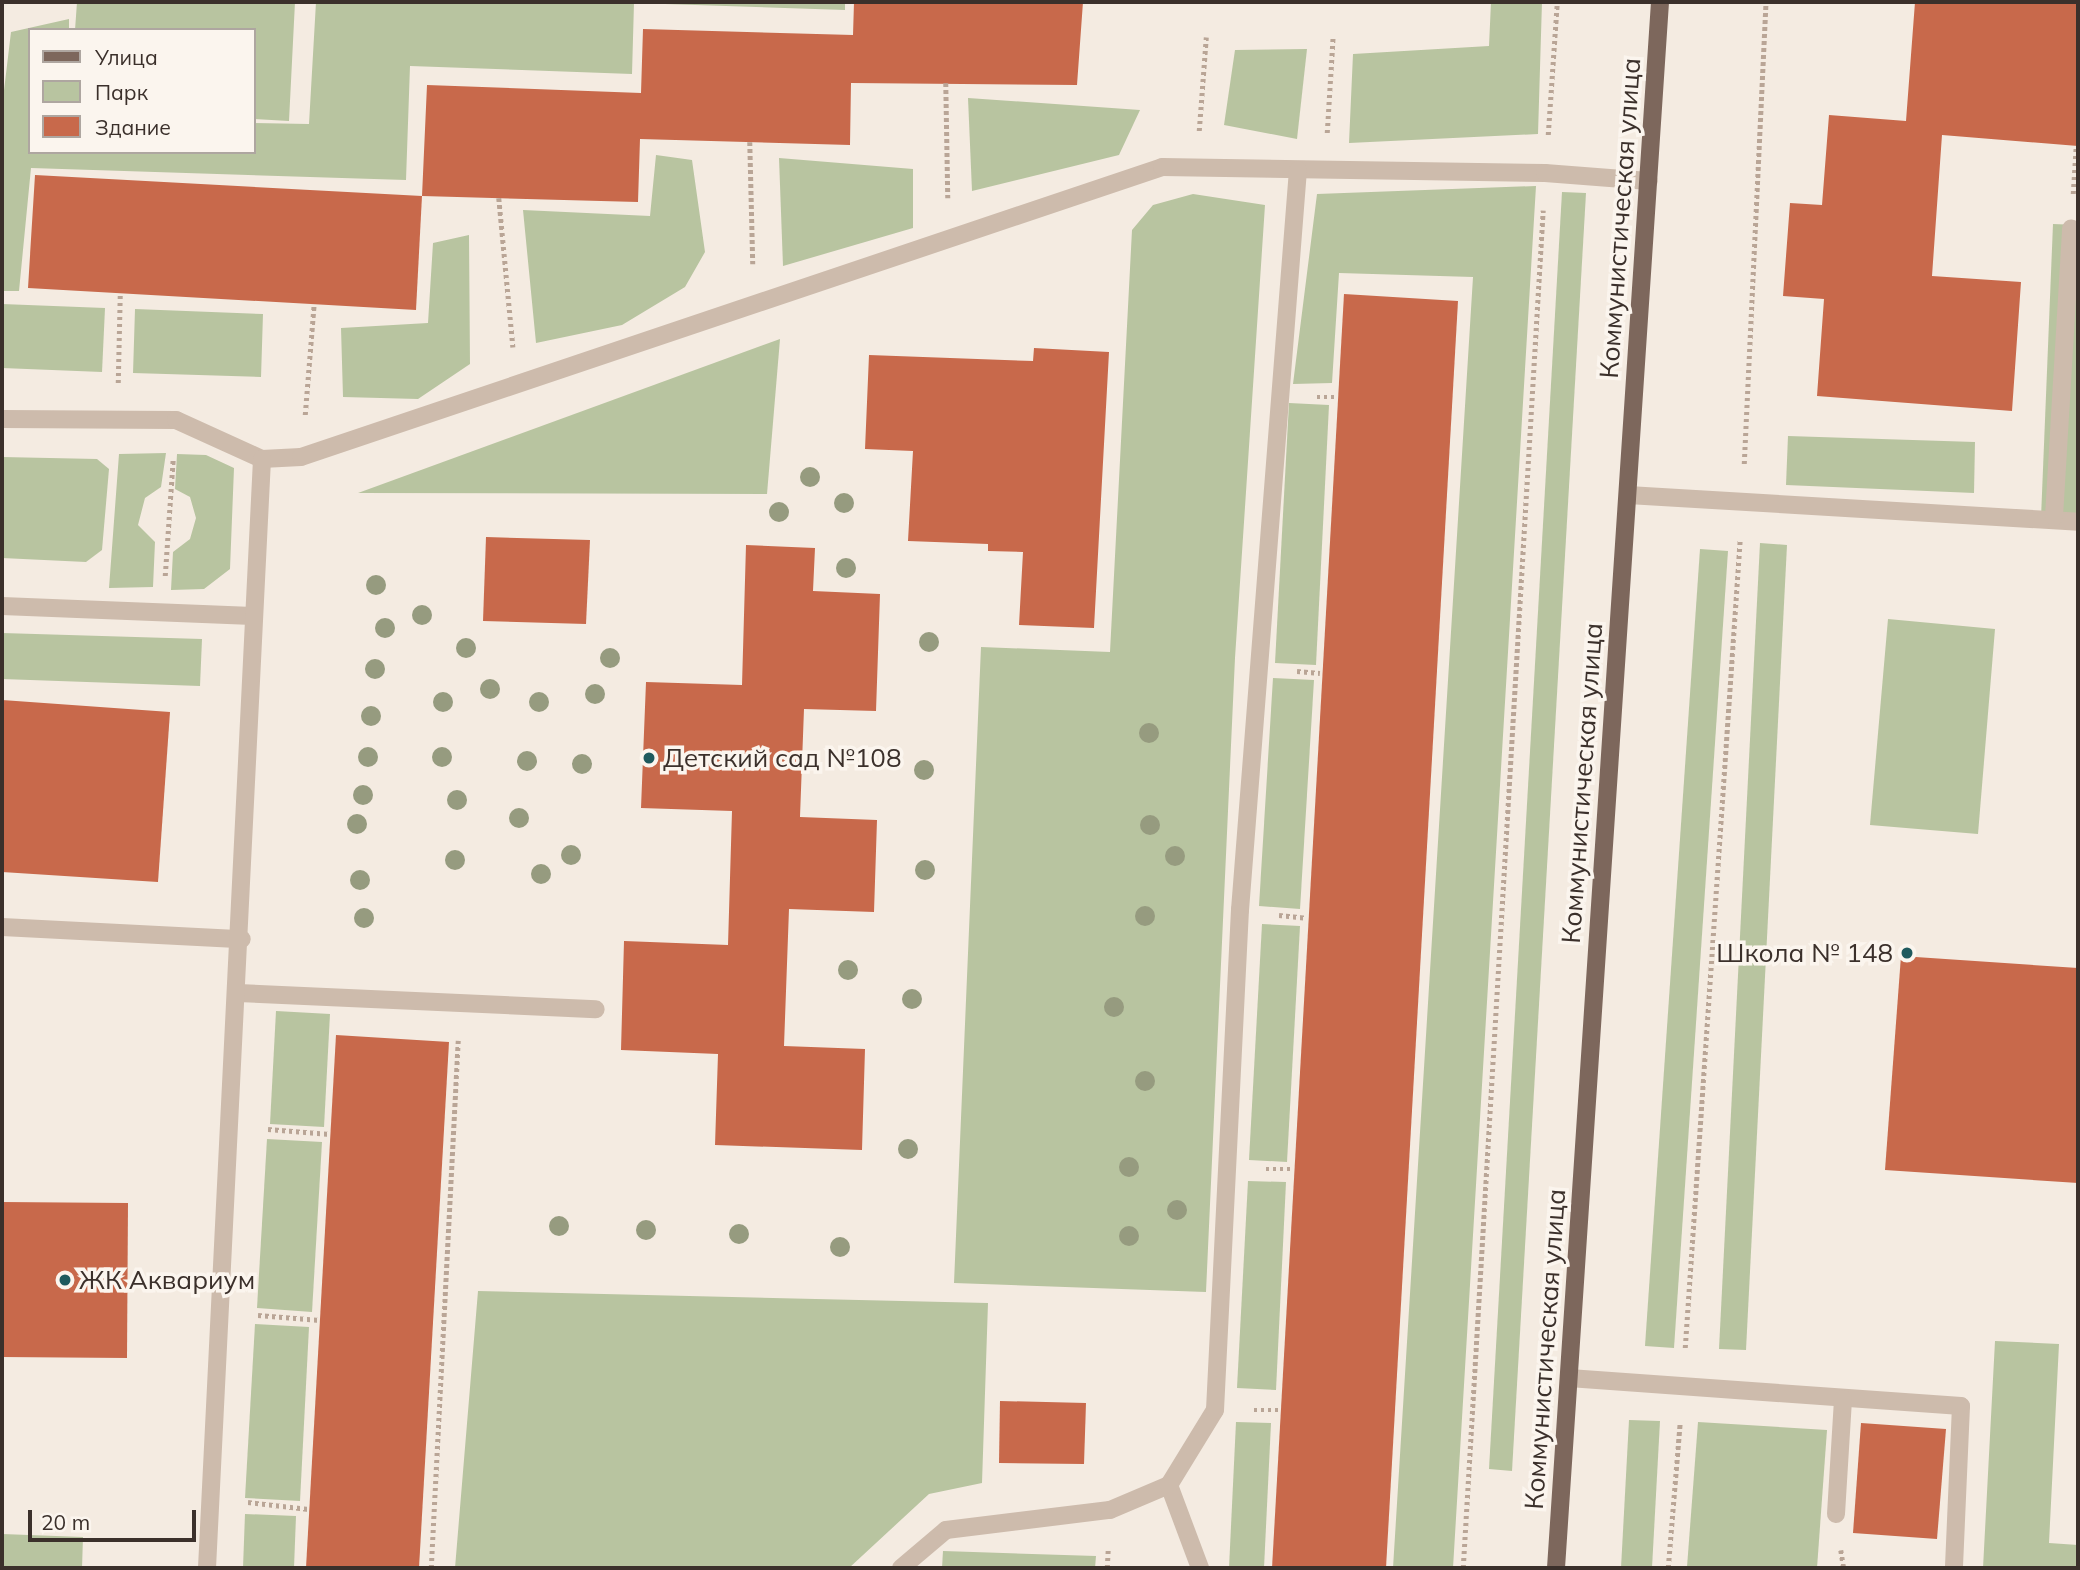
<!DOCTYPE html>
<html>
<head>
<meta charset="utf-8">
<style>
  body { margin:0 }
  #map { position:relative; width:2080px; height:1570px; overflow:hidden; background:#f4ebe1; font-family:Mulish,sans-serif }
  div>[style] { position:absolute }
  .green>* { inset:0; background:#b8c4a0 }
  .building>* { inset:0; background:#c8694b }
  .path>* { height:4.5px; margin-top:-2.25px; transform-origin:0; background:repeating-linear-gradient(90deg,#b9a596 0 3.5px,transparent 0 7px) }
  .minor>* { height:18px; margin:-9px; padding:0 9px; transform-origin:9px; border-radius:9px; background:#cdbbac }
  .major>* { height:18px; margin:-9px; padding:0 9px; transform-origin:9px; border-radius:9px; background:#7d675c }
  .trees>* { width:20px; height:20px; margin:-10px; border-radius:50%; background:#969b7f }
  .dots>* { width:19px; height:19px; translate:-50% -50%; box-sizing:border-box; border:4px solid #fbf5ee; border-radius:50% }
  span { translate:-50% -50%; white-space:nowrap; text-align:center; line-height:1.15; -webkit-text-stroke:7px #fbf5ee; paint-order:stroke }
  .street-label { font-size:26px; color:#3b302b }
  .poi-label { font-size:26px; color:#3b302b }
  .left { translate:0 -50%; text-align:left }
  .right { translate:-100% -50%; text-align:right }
  .frame { position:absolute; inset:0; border:4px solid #3b302b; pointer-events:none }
  .legend { position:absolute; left:28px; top:28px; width:228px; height:126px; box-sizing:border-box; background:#fbf5ee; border:2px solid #aea6a0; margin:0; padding:9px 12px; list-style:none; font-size:21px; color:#3b302b }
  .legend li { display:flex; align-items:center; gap:14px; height:35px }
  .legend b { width:35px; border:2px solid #aea6a0 }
  .scale { position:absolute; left:28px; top:1510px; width:168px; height:32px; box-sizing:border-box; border:4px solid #3b302b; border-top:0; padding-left:9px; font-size:21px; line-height:24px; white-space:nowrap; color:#3b302b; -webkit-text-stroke:5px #fbf5ee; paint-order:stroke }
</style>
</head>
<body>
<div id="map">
  <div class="green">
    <div style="clip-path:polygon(77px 2px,295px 2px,289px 121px,254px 119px,254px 30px,75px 30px)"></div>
    <div style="clip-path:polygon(316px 2px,845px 2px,845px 10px,634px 3px,632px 74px,410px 66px,406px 180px,31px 168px,19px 291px,2px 291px,2px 107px,11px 32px,69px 19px,69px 30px,30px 30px,30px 152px,254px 152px,254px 123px,309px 124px)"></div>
    <div style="clip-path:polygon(1491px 2px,1542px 2px,1538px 134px,1349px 143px,1353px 54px,1489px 46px)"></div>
    <div style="clip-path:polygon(1307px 49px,1297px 139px,1224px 125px,1235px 50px)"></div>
    <div style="clip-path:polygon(968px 98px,1140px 110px,1119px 155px,972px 191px)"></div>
    <div style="clip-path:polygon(656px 155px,692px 160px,705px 252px,685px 287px,622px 325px,536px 343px,523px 210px,650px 216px)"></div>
    <div style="clip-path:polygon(779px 158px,913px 169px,913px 228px,783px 266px)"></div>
    <div style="clip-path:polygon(1536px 186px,1453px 1568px,1393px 1568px,1473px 277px,1339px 273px,1332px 383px,1293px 384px,1317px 194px)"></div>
    <div style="clip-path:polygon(1562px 192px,1586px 193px,1512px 1471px,1489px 1469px)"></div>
    <div style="clip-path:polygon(1193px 194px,1265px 205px,1235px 658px,1206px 1292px,954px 1283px,981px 647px,1110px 652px,1132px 230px,1153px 205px)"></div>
    <div style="clip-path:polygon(2053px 224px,2078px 225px,2078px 521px,2041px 518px)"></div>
    <div style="clip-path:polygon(469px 235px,470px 364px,418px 399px,343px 397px,341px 328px,428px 323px,433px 243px)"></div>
    <div style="clip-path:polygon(2px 304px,105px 308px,102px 372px,2px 368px)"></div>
    <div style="clip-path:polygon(135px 309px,263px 314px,261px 377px,133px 373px)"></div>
    <div style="clip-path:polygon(780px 339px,767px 494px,358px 493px)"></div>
    <div style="clip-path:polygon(1289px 403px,1329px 405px,1316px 665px,1275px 663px)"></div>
    <div style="clip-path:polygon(1788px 436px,1975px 442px,1974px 493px,1786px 485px)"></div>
    <div style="clip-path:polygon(166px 453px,161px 487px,145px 498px,138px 525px,155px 542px,153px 587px,109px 588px,119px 454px)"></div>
    <div style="clip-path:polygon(177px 454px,206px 455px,234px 468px,230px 569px,204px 589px,171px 590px,173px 552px,190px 539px,196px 518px,190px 497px,175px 489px)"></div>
    <div style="clip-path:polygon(2px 457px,97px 459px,109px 469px,102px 550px,86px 562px,2px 558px)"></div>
    <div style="clip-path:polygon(1760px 543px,1787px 545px,1746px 1350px,1719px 1349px)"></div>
    <div style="clip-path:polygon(1700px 549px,1728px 551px,1674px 1348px,1645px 1346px)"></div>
    <div style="clip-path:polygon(1888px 619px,1995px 629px,1978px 834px,1870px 825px)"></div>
    <div style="clip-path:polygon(2px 633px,202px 639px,200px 686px,2px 679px)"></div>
    <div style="clip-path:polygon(1273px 678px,1314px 680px,1300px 909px,1259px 906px)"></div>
    <div style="clip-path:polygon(1262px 924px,1300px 926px,1287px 1162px,1249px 1160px)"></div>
    <div style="clip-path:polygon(276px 1011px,330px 1014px,324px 1127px,270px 1124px)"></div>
    <div style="clip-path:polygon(267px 1139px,322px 1142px,312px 1312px,257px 1308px)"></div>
    <div style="clip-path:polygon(1248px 1181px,1286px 1182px,1276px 1390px,1237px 1388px)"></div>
    <div style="clip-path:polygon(478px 1291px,988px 1303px,982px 1483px,929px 1494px,849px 1568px,455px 1568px)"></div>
    <div style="clip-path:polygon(255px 1324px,309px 1327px,300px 1501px,245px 1498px)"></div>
    <div style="clip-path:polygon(1995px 1341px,2059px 1344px,2049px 1543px,2078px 1545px,2078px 1568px,1983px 1568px)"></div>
    <div style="clip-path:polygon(1629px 1420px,1660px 1421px,1652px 1568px,1621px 1568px)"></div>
    <div style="clip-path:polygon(1236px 1422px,1271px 1423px,1264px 1568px,1229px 1568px)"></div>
    <div style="clip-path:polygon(1698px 1422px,1827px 1430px,1817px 1568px,1687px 1567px)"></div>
    <div style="clip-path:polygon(245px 1514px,296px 1516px,294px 1568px,243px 1568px)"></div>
    <div style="clip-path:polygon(2px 1534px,83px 1537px,82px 1568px,2px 1568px)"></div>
    <div style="clip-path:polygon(943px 1551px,1096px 1556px,1095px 1568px,942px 1568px)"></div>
  </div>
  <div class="building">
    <div style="clip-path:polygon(854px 2px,1083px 2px,1077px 85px,851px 83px,850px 145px,640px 139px,638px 202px,422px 196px,427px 85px,641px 93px,643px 29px,853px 35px)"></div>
    <div style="clip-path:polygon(1915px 2px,2078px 2px,2078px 146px,1942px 135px,1932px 276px,2021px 282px,2012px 411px,1817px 396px,1824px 299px,1783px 296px,1790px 203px,1822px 205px,1829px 115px,1906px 121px)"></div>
    <div style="clip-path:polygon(35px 175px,422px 196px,416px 310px,28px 288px)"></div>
    <div style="clip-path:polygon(1344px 294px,1458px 301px,1386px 1568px,1272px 1568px)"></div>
    <div style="clip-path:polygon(1034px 348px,1109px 352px,1094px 628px,1019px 625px,1023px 552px,988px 551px,988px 544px,908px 541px,913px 451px,865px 449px,869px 355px,1033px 361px)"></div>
    <div style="clip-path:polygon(486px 537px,590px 540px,586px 624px,483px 621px)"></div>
    <div style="clip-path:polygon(746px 545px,815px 548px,813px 591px,880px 594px,876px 711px,804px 709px,800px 817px,877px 820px,874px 912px,789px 909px,784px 1046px,865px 1049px,862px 1150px,715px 1145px,718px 1054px,621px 1050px,624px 941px,728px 945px,732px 811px,641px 808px,646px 682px,742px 685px)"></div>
    <div style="clip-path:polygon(2px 700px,170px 712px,158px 882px,2px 872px)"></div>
    <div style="clip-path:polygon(1901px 956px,2078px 968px,2078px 1183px,1885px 1170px)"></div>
    <div style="clip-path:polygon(336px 1035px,449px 1042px,419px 1568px,306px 1568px)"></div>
    <div style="clip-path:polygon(2px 1202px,128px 1203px,127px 1358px,2px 1357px)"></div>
    <div style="clip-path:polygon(1000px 1401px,1086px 1403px,1084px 1464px,999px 1463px)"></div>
    <div style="clip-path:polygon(1861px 1423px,1946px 1429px,1937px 1539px,1853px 1533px)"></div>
  </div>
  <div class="path">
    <div style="left:946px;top:83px;width:115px;rotate:89deg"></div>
    <div style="left:1199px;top:131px;width:94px;rotate:-85.7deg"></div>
    <div style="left:1327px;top:133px;width:97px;rotate:-86.5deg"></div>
    <div style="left:1548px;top:135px;width:133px;rotate:-86.1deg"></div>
    <div style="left:750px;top:142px;width:122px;rotate:88.6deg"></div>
    <div style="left:2073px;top:194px;width:48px;rotate:-86.4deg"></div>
    <div style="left:499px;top:198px;width:150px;rotate:84.6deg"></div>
    <div style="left:118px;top:383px;width:90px;rotate:-88.7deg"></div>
    <div style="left:1317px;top:397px;width:20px"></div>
    <div style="left:305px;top:415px;width:111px;rotate:-85.4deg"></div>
    <div style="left:1744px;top:464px;width:463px;rotate:-87.3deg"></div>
    <div style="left:165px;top:576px;width:117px;rotate:-86.1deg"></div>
    <div style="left:1297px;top:671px;width:23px;rotate:5deg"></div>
    <div style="left:1279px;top:915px;width:27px;rotate:6deg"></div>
    <div style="left:268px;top:1129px;width:62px;rotate:4.6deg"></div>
    <div style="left:1266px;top:1169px;width:27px"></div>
    <div style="left:258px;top:1315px;width:62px;rotate:4.6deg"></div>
    <div style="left:1685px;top:1348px;width:811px;rotate:-86.11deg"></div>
    <div style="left:1254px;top:1410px;width:27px"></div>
    <div style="left:248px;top:1502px;width:61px;rotate:6.5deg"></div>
    <div style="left:1841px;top:1550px;width:18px;rotate:81deg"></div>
    <div style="left:431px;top:1568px;width:528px;rotate:-87.07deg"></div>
    <div style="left:1107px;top:1568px;width:20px;rotate:-87deg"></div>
    <div style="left:1463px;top:1568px;width:1360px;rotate:-86.63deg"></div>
    <div style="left:1668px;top:1568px;width:145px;rotate:-85.3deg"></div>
  </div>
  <div class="minor">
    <div style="left:2px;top:419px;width:174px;rotate:0.3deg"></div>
    <div style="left:176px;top:420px;width:94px;rotate:24.4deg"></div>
    <div style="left:262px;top:459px;width:39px;rotate:-3deg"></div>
    <div style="left:301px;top:457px;width:909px;rotate:-18.61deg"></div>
    <div style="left:1162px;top:167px;width:383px;rotate:0.9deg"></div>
    <div style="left:1545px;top:173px;width:104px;rotate:4.4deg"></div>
    <div style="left:1628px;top:495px;width:451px;rotate:3.4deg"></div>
    <div style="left:2054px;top:517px;width:289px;rotate:-86.6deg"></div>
    <div style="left:2px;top:606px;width:251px;rotate:2.3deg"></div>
    <div style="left:2px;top:927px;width:240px;rotate:2.9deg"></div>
    <div style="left:238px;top:993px;width:358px;rotate:2.6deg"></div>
    <div style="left:1569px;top:1378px;width:393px;rotate:4.1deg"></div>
    <div style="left:1961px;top:1406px;width:162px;rotate:92.5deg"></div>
    <div style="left:1836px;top:1514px;width:115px;rotate:-86.5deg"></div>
    <div style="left:207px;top:1568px;width:1110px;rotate:-87.16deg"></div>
    <div style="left:901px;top:1568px;width:59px;rotate:-40.2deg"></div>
    <div style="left:946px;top:1530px;width:165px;rotate:-7deg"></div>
    <div style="left:1110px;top:1510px;width:64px;rotate:-23deg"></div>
    <div style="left:1200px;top:1568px;width:89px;rotate:-110.5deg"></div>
    <div style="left:1169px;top:1485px;width:88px;rotate:-58.5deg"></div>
    <div style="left:1215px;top:1410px;width:501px;rotate:-87.14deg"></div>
    <div style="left:1240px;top:910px;width:742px;rotate:-85.52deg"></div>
  </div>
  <div class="major">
    <div style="left:1556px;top:1568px;width:1569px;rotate:-86.2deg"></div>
  </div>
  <div class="trees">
    <div style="left:810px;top:477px"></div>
    <div style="left:844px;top:503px"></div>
    <div style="left:779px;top:512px"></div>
    <div style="left:846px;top:568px"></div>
    <div style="left:376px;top:585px"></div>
    <div style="left:422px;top:615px"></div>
    <div style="left:385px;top:628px"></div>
    <div style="left:929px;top:642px"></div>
    <div style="left:466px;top:648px"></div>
    <div style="left:610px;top:658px"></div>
    <div style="left:375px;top:669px"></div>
    <div style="left:490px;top:689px"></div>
    <div style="left:595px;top:694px"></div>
    <div style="left:443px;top:702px"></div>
    <div style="left:539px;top:702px"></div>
    <div style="left:371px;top:716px"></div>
    <div style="left:1149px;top:733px"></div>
    <div style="left:368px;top:757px"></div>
    <div style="left:442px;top:757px"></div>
    <div style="left:527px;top:761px"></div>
    <div style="left:582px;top:764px"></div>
    <div style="left:924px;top:770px"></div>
    <div style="left:363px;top:795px"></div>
    <div style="left:457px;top:800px"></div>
    <div style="left:519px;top:818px"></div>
    <div style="left:357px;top:824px"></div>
    <div style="left:1150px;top:825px"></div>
    <div style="left:571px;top:855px"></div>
    <div style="left:1175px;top:856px"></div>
    <div style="left:455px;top:860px"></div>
    <div style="left:925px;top:870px"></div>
    <div style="left:541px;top:874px"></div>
    <div style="left:360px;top:880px"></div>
    <div style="left:1145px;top:916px"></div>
    <div style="left:364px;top:918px"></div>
    <div style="left:848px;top:970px"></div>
    <div style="left:912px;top:999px"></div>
    <div style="left:1114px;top:1007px"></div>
    <div style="left:1145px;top:1081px"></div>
    <div style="left:908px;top:1149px"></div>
    <div style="left:1129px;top:1167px"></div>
    <div style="left:1177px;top:1210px"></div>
    <div style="left:559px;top:1226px"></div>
    <div style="left:646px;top:1230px"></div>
    <div style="left:739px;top:1234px"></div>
    <div style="left:1129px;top:1236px"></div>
    <div style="left:840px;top:1247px"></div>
  </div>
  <div class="dots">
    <div style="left:649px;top:758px;background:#1f5a5e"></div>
    <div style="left:1907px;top:953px;background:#1f5a5e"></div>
    <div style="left:65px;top:1280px;background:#1f5a5e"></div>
  </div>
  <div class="street-label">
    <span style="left:1620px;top:218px;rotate:-86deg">Коммунистическая улица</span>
    <span style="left:1582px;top:783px;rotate:-86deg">Коммунистическая улица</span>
    <span style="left:1545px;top:1349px;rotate:-86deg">Коммунистическая улица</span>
  </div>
  <div class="poi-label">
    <span class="left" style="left:663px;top:758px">Детский сад №108</span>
    <span class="right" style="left:1893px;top:953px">Школа № 148</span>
    <span class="left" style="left:79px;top:1280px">ЖК Аквариум</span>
  </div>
  <div class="frame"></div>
  <ul class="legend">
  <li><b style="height:9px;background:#7d675c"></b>Улица</li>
  <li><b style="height:19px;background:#b8c4a0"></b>Парк</li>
  <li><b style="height:19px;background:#c8694b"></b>Здание</li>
  </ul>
  <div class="scale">20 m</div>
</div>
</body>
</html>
